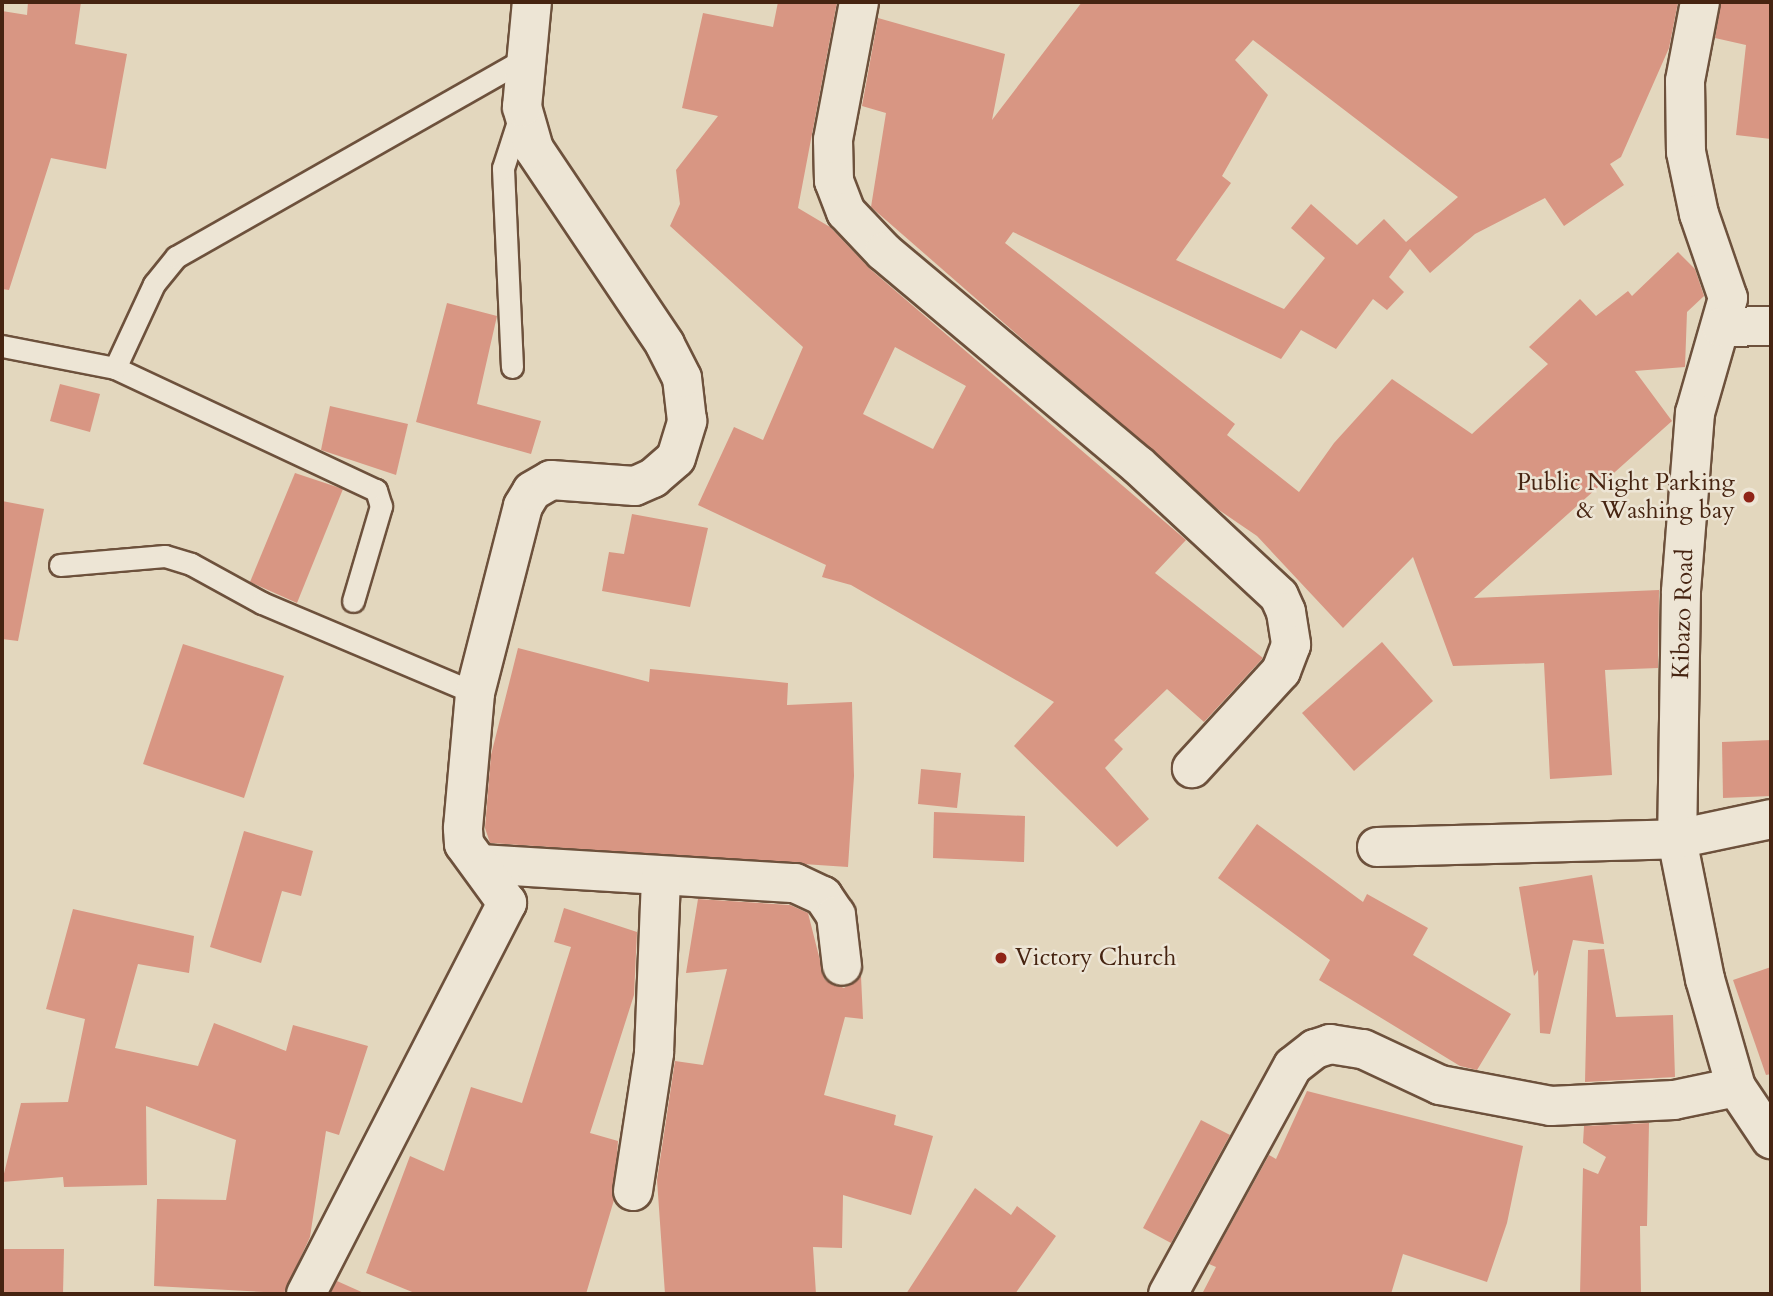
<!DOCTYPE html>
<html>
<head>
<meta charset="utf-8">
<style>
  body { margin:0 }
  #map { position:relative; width:1773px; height:1296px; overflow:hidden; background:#e3d7be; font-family:Cardo,serif }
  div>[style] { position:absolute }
  .building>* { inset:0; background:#d89683 }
  .roads { filter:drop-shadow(2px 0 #6d513c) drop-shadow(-2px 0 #6d513c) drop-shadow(0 2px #6d513c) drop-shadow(0 -2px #6d513c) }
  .service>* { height:21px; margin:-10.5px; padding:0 10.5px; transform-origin:10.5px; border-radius:10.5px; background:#ede5d5 }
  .minor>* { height:38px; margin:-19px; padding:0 19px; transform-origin:19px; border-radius:19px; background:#ede5d5 }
  .dots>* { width:19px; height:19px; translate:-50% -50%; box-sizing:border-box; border:4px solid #ede5d5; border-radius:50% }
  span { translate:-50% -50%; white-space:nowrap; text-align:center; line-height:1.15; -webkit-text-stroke:5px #ede5d5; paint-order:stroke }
  .poi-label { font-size:24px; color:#462411 }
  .right { translate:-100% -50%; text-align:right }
  .left { translate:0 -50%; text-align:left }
  .street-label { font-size:24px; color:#462411 }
  .frame { position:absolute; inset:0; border:4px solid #462411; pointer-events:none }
</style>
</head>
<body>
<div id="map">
  <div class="building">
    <div style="clip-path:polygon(28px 2px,81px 2px,75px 44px,127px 54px,106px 169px,51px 158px,9px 290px,2px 289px,2px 11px,27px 15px)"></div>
    <div style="clip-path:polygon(evenodd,778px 2px,837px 2px,798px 208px,830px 227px,870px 269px,1186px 540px,1155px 573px,1263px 658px,1204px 722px,1167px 689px,1114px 740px,1123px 749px,1105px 768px,1149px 819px,1117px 847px,1014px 746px,1054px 702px,851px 585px,822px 577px,826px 565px,698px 505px,734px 427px,763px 440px,803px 347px,670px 226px,680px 204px,676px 170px,718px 116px,682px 108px,703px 13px,773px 27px,778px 2px,895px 347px,966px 386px,933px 449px,863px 414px,895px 347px)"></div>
    <div style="clip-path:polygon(evenodd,1082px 2px,1678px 2px,1669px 48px,1621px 157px,1610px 164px,1624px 185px,1564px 226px,1545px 198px,1475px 234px,1430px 273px,1410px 249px,1389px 277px,1404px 292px,1387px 310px,1373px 299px,1336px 349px,1301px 330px,1281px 359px,1013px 232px,1005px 243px,1235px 424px,1227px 435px,1299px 492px,1334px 443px,1392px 379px,1472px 434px,1548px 364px,1529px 347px,1580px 299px,1596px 316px,1628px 291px,1632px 296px,1678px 252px,1695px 269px,1704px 296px,1687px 312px,1685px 367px,1635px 371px,1672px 421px,1474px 598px,1659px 590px,1658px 668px,1605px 670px,1612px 775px,1550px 779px,1544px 663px,1453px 666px,1413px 557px,1343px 628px,1257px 536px,1216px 508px,871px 207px,886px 113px,862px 106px,878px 18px,1005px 54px,992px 120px,1082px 2px,1253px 40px,1458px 197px,1406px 242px,1384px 219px,1357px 245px,1311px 204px,1291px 228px,1325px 258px,1284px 309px,1176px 260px,1231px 183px,1222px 176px,1268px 95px,1235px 60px,1253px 40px)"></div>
    <div style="clip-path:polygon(1721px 2px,1771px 2px,1771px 139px,1736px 135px,1746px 45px,1715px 38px)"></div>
    <div style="clip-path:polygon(447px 303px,497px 316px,477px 404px,541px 421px,531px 454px,416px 422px)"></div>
    <div style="clip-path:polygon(60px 384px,100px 394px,90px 432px,50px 421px)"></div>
    <div style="clip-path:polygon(330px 406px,408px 424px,396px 475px,321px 450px)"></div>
    <div style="clip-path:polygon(295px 473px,343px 489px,297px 603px,250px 582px)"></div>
    <div style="clip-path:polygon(2px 501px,44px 509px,18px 641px,2px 639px)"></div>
    <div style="clip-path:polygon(632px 514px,708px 528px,690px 607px,602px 591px,609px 552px,624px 554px)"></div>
    <div style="clip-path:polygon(1382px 642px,1433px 701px,1354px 771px,1302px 713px)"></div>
    <div style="clip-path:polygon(183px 644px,284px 676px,244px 798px,143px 764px)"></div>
    <div style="clip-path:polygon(518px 648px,649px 682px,650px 669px,788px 683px,787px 705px,852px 702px,854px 776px,848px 867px,490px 843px,485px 828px,491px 755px)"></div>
    <div style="clip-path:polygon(1771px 740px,1771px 796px,1723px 798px,1722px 742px)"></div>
    <div style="clip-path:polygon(921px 769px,961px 773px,957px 808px,918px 804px)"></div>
    <div style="clip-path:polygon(934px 812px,1025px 816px,1024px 862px,933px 858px)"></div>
    <div style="clip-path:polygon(1257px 824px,1363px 902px,1367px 894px,1428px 928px,1413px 955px,1511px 1014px,1477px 1070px,1460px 1066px,1319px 980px,1330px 960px,1218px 878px)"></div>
    <div style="clip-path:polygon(244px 831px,313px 851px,301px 896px,282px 891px,261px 963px,210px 947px)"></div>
    <div style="clip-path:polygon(1592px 875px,1604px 944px,1573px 940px,1550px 1034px,1540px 1033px,1538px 970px,1534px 976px,1519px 887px)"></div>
    <div style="clip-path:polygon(698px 899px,790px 905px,808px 913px,825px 980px,844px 988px,861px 976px,863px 1019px,845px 1017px,824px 1095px,896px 1115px,894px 1125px,933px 1136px,911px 1215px,843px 1195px,842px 1248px,813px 1247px,816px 1294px,665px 1294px,657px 1180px,675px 1061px,703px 1065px,727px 969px,686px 973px)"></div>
    <div style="clip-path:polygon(564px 908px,637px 932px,634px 995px,590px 1133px,618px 1141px,614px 1200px,586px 1294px,417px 1294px,366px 1273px,410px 1156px,444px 1171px,471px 1087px,522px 1103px,571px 947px,554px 942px)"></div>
    <div style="clip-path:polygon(73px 909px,194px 936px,189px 973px,138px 964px,115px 1048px,198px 1066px,214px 1023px,286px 1051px,293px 1025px,368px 1046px,339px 1135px,326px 1131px,310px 1237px,284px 1293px,154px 1286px,157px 1199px,226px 1200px,236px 1140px,146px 1106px,147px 1185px,64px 1187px,63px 1177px,2px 1182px,21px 1103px,68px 1102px,85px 1019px,46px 1009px)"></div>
    <div style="clip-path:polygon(1604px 949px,1616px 1017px,1673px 1015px,1675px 1077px,1585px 1082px,1588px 950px)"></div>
    <div style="clip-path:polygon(1771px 967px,1771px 1074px,1766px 1075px,1733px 980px)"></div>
    <div style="clip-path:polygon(1307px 1091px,1523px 1146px,1507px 1223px,1487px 1282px,1403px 1254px,1391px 1294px,1202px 1294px,1216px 1267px,1209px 1264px,1269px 1155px,1276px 1159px)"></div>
    <div style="clip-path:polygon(1201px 1120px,1230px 1135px,1171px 1243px,1143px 1228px)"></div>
    <div style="clip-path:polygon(1649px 1123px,1647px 1226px,1640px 1226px,1641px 1294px,1580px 1294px,1583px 1168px,1598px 1174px,1606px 1157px,1583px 1143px,1584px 1126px)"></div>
    <div style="clip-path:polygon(975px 1188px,1011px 1215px,1017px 1206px,1056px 1236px,1015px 1294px,906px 1294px)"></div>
    <div style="clip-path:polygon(2px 1249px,64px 1249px,63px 1294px,2px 1294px)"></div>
    <div style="clip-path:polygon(337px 1281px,366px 1294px,330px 1294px)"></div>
  </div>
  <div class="roads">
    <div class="service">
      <div style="left:2px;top:346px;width:115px;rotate:11deg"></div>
      <div style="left:115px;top:368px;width:288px;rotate:25.1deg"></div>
      <div style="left:376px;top:490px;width:17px;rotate:73deg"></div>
      <div style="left:381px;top:506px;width:99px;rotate:106.4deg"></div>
      <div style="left:512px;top:367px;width:199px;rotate:-92.6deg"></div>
      <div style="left:503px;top:168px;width:62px;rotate:-72.1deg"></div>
      <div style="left:115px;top:368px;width:93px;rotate:-65.1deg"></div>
      <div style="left:154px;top:284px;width:35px;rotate:-51deg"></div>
      <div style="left:176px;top:257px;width:399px;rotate:-29.6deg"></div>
      <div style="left:60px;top:565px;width:105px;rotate:-4.9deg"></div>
      <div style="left:165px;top:556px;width:27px;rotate:17deg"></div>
      <div style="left:191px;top:564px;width:81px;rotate:28.8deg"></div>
      <div style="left:262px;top:603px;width:231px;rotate:22.9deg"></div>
    </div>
    <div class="minor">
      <div style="left:859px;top:2px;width:140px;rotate:100.7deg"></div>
      <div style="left:833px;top:140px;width:41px;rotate:88.6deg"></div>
      <div style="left:834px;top:181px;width:33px;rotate:69deg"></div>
      <div style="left:846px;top:212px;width:55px;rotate:46.5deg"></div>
      <div style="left:884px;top:252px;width:331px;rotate:40deg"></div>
      <div style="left:1138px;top:465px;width:192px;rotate:42.9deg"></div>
      <div style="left:1279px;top:596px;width:17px;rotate:66deg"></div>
      <div style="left:1286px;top:612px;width:33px;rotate:81deg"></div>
      <div style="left:1291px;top:645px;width:28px;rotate:111deg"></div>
      <div style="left:1281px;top:671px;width:132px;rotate:132.5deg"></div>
      <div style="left:1700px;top:2px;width:80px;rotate:100.8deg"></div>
      <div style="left:1685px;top:81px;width:71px;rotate:89.2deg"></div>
      <div style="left:1686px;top:152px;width:63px;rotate:78.2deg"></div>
      <div style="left:1699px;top:214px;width:89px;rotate:71deg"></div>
      <div style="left:1728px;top:298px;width:120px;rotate:106deg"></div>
      <div style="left:1695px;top:413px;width:180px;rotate:94.5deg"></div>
      <div style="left:1681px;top:592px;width:247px;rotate:90.9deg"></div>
      <div style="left:1677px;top:839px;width:143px;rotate:78.7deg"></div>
      <div style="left:1705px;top:979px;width:112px;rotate:74deg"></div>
      <div style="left:1736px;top:1087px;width:63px;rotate:56.1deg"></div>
      <div style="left:1721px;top:327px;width:50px;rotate:-1.1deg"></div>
      <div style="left:1377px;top:847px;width:300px;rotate:-1.5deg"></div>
      <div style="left:1677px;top:839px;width:96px;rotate:-12deg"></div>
      <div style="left:480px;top:864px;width:316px;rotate:3.5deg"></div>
      <div style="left:795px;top:883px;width:31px;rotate:25deg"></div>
      <div style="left:823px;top:896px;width:23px;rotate:56deg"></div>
      <div style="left:836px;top:915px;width:51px;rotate:83.3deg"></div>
      <div style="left:633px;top:1191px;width:140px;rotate:-81.3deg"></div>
      <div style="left:654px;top:1053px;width:175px;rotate:-87.7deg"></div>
      <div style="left:306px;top:1294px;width:440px;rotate:-62.8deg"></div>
      <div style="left:507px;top:903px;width:73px;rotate:-126.1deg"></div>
      <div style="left:464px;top:844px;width:16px;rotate:-94deg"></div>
      <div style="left:463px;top:828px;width:136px;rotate:-84.9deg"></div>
      <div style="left:475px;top:693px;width:193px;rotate:-75.6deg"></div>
      <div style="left:523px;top:506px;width:17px;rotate:-59deg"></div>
      <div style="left:532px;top:491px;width:22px;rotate:-30deg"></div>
      <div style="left:551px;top:480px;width:84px;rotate:4.1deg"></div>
      <div style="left:635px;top:486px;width:20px;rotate:-24deg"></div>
      <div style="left:653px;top:478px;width:30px;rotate:-41deg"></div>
      <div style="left:676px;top:458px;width:39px;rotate:-73deg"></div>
      <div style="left:687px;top:421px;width:43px;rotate:-96.6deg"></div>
      <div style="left:682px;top:378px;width:38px;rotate:-117deg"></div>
      <div style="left:665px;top:344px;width:235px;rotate:-123.9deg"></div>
      <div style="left:534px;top:149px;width:44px;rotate:-105.9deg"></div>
      <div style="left:522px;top:107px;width:105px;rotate:-84.6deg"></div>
      <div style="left:1168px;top:1294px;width:260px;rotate:-61.3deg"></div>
      <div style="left:1293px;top:1066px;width:28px;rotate:-38deg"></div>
      <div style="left:1315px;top:1049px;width:16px;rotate:-18deg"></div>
      <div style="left:1330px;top:1044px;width:33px;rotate:9deg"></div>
      <div style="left:1363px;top:1049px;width:85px;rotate:25.1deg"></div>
      <div style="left:1440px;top:1085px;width:113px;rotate:10.7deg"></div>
      <div style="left:1551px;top:1106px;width:123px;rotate:-2.8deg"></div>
      <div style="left:1674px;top:1100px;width:63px;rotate:-11.8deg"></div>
    </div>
  </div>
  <div class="dots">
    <div style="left:1749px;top:497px;background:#8f2418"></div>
    <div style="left:1001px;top:958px;background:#8f2418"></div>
  </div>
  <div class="poi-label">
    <span class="right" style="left:1735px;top:497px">Public Night Parking<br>&amp; Washing bay</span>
    <span class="left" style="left:1015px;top:958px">Victory Church</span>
  </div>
  <div class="street-label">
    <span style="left:1683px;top:614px;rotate:-88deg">Kibazo Road</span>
  </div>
  <div class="frame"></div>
</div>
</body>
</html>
